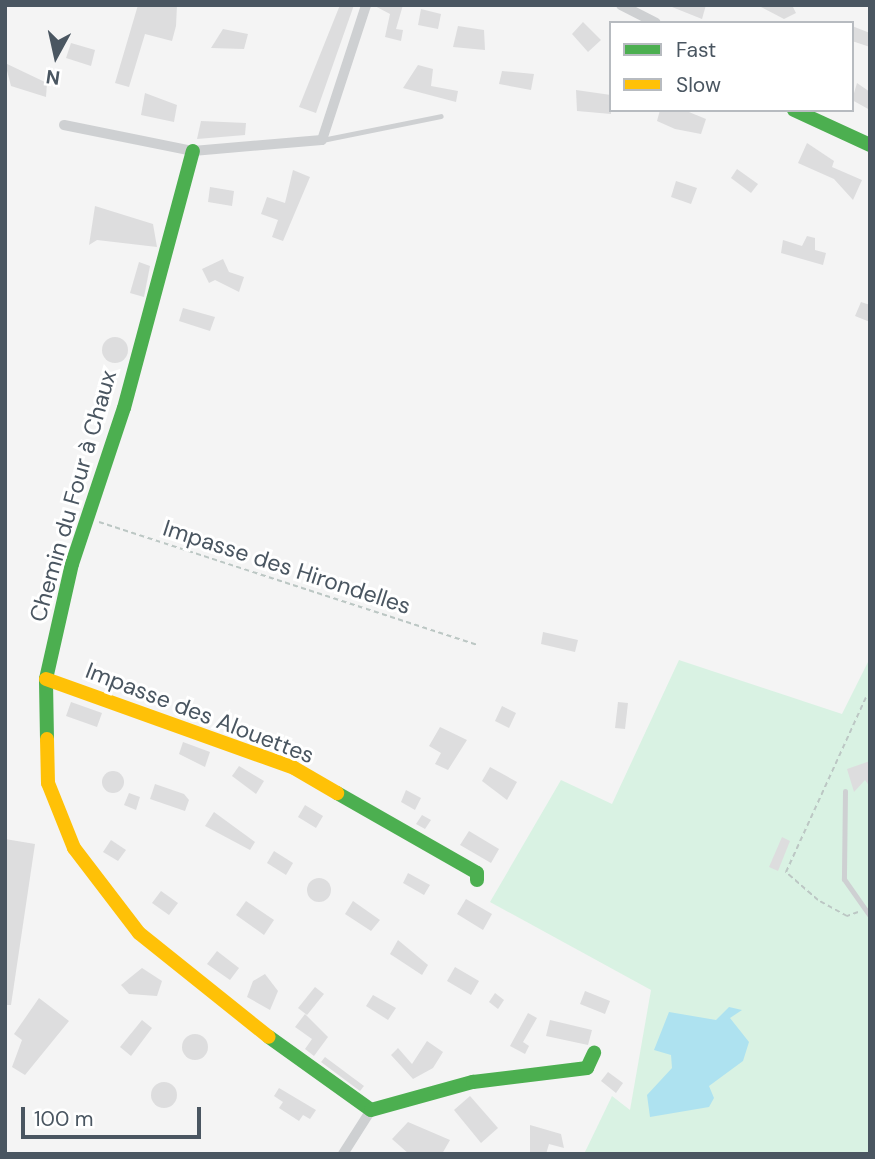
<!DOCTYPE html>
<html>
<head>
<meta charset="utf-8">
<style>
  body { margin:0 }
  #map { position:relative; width:875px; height:1159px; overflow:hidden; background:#f4f4f4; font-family:"DM Sans",sans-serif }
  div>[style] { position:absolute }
  .green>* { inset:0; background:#d9f2e3 }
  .water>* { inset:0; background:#aee2f0 }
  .building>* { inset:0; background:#ddddde }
  .round { border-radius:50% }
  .path>* { height:2px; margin-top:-1px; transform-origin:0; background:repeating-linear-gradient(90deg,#bcc7c4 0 5px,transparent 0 8.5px) }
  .lane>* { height:5px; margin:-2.5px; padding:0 2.5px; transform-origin:2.5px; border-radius:2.5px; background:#ced0d2 }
  .street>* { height:10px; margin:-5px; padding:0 5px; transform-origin:5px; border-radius:5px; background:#ced0d2 }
  .fast>* { height:14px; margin:-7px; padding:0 7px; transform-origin:7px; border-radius:7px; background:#4caf50 }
  .slow>* { height:14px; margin:-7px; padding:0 7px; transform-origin:7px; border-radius:7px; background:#ffc107 }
  span { translate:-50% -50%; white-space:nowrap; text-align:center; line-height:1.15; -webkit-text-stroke:6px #fff; paint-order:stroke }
  .street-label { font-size:23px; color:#4a5661 }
  .frame { position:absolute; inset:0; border:7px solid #4a5661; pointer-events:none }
  .legend { position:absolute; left:609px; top:21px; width:245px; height:91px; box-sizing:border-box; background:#fff; border:2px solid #b7bbc0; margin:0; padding:9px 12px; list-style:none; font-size:21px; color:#4a5661 }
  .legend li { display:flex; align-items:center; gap:14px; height:35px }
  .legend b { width:35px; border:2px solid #b7bbc0 }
  .north { position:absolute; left:21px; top:21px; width:70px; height:70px; -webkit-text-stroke:5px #fff; paint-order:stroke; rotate:188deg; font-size:19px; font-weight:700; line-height:28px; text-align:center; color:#4a5661 }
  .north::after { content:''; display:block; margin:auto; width:24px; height:32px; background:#4a5661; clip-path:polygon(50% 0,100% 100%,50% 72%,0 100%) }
  .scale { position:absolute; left:21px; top:1107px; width:180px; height:32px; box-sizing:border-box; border:4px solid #4a5661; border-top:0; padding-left:9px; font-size:21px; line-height:24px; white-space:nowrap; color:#4a5661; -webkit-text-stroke:5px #fff; paint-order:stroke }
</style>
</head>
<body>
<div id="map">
  <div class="green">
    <div style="clip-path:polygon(870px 658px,870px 1154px,584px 1154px,612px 1096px,630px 1110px,651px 990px,490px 902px,561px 780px,612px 804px,679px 660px,842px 714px)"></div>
  </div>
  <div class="water">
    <div style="clip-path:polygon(729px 1007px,742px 1010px,730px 1018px,749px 1042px,743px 1061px,709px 1086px,714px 1098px,709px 1107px,650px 1117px,647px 1095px,672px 1068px,671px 1055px,654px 1050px,669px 1012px,716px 1020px)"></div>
  </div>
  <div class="building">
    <div style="clip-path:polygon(138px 5px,177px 5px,176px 26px,172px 41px,145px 34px,129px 87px,115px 83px)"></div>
    <div style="clip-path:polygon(340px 5px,354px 5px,316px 113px,299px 107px)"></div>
    <div style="clip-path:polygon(373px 5px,403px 5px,396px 29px,403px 30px,401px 41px,385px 37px,390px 14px)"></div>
    <div style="clip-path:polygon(667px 5px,706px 5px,702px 19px)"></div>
    <div style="clip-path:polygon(792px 5px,796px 13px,784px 19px,759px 6px)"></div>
    <div style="clip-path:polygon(421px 9px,441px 14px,438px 29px,418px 25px)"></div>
    <div style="clip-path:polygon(583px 22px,601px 40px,588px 52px,572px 34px)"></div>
    <div style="clip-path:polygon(458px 26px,484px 30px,485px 50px,453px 47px)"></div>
    <div style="clip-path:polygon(852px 26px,870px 33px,870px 47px,852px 41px)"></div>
    <div style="clip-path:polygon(223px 29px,248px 34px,244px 49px,211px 48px)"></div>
    <div style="clip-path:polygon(71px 43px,95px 50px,91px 66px,66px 58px)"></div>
    <div style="clip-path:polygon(5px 63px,47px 83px,46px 97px,11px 86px)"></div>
    <div style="clip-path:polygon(418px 65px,433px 69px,431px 86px,458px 91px,456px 102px,403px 88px)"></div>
    <div style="clip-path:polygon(502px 71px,534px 74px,531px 90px,499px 84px)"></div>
    <div style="clip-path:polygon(857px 83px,870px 92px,870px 110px,852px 100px)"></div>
    <div style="clip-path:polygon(576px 90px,611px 95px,611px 114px,577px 111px)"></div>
    <div style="clip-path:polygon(145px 93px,177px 105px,174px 122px,141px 115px)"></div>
    <div style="clip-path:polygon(660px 110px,684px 110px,706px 119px,701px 134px,675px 129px,657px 121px)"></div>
    <div style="clip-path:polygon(201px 121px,246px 123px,245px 135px,197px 139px)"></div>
    <div style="clip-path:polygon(807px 143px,834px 161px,832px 167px,862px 180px,853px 200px,834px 179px,798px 163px)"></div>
    <div style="clip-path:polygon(737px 169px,758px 184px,751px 193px,731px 178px)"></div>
    <div style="clip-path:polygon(293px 170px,310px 177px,283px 241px,272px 237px,278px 220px,261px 214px,267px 197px,285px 203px)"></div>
    <div style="clip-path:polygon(676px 181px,697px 188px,691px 204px,671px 197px)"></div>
    <div style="clip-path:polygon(210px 187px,234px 191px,232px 206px,208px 202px)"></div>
    <div style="clip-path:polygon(95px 206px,153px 224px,157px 247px,97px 240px,89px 245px)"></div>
    <div style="clip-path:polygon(807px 236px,815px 238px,815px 250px,826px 253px,823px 265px,781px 253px,783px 240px,802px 246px)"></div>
    <div style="clip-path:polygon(223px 259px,229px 272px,244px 277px,239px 292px,215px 280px,209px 283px,202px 269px)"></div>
    <div style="clip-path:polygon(139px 262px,150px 266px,144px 297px,130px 293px)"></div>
    <div style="clip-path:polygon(861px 302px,870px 305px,870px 322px,855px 316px)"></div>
    <div style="clip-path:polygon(183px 308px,215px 317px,210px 331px,179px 321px)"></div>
    <div class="round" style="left:102px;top:337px;width:26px;height:26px"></div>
    <div style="clip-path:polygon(543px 632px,578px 640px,575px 652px,541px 644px)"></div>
    <div style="clip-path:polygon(71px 702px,102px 713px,97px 727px,66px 716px)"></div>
    <div style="clip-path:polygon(618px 702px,628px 703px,625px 729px,615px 728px)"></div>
    <div style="clip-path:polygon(502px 706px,516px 713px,509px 728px,495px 721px)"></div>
    <div style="clip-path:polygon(440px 727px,467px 740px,448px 770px,435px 764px,441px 753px,429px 746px)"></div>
    <div style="clip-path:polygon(183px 742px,210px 752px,205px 767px,179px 754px)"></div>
    <div style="clip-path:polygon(870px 761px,870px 787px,865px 780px,854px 792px,847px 769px)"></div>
    <div style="clip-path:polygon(239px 766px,264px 781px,256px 794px,232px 776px)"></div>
    <div style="clip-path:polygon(490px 767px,517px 782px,507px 800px,482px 781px)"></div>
    <div class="round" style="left:102px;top:771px;width:22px;height:22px"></div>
    <div style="clip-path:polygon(155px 784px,184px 794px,189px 800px,185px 811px,150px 799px)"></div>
    <div style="clip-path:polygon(406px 790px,421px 798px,415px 810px,401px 802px)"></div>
    <div style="clip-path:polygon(129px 793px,140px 797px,136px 810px,124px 805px)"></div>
    <div style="clip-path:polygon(305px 805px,323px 816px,316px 828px,298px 817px)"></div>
    <div style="clip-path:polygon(214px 812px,255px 842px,250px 850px,205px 826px)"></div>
    <div style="clip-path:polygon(422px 815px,431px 820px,425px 829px,416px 824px)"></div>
    <div style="clip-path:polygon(469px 831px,499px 849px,491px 863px,460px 845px)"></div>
    <div style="clip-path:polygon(782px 837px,790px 841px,778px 871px,769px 867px)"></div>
    <div style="clip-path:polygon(5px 839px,35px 844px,11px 1005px,5px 1005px)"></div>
    <div style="clip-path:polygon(111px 840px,126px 850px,118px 861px,103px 852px)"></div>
    <div style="clip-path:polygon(274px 851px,293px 863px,286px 875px,267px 863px)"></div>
    <div style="clip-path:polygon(408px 873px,430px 885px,424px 895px,403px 883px)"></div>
    <div class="round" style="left:307px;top:878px;width:24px;height:24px"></div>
    <div style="clip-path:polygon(161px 891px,178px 903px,169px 915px,152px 903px)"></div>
    <div style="clip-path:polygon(466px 899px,492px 914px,483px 930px,457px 914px)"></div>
    <div style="clip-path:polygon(246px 901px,274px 920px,264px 935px,236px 915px)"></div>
    <div style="clip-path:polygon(353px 901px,380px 920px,371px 931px,345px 914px)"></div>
    <div style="clip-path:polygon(398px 940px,428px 965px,422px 975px,390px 954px)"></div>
    <div style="clip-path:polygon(217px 951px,239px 968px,230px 980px,207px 964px)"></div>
    <div style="clip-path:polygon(455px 967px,479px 981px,471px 995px,447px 981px)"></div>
    <div style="clip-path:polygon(142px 968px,162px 981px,157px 996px,129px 994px,121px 985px)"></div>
    <div style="clip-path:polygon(265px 974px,278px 991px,270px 1010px,247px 997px,253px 981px)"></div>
    <div style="clip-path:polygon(315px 987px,324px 994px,307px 1015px,298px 1008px)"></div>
    <div style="clip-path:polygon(585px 991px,610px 1001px,605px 1014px,580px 1004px)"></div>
    <div style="clip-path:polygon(495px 993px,504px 1000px,498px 1009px,489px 1002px)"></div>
    <div style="clip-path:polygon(373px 995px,396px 1008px,388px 1020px,366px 1006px)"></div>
    <div style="clip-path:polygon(39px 998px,69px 1021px,25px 1075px,12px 1067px,22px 1040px,14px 1034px)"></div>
    <div style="clip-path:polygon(528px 1013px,537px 1018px,523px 1042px,529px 1046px,525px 1054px,510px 1046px)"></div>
    <div style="clip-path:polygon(305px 1014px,328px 1037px,314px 1056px,305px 1049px,312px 1039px,295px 1027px)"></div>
    <div style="clip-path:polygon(142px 1020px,152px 1028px,131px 1056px,120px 1047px)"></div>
    <div style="clip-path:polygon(550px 1020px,592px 1030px,588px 1045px,546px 1036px)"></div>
    <div class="round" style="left:182px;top:1034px;width:26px;height:26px"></div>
    <div style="clip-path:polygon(427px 1041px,443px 1052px,433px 1068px,413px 1079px,391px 1055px,398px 1048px,412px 1064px)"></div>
    <div style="clip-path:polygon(325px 1057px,364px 1086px,360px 1091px,321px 1062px)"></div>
    <div style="clip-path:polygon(608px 1072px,623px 1083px,616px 1093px,601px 1081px)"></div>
    <div class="round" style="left:151px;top:1082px;width:26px;height:26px"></div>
    <div style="clip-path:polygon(279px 1088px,316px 1110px,310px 1119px,303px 1115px,299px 1121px,279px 1108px,283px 1102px,274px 1096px)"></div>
    <div style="clip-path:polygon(470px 1096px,498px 1128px,481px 1143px,454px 1110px)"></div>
    <div style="clip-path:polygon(408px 1122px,450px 1140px,442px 1154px,409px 1154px,392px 1139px)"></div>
    <div style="clip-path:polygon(530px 1125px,561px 1134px,564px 1148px,549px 1144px,546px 1154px,530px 1154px)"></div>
  </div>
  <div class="path">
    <div style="left:99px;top:522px;width:398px;rotate:18deg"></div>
    <div style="left:858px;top:912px;width:12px;rotate:160deg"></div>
    <div style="left:847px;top:916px;width:33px;rotate:-151deg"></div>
    <div style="left:818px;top:900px;width:43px;rotate:-138.8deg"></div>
    <div style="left:786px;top:872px;width:192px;rotate:-65.4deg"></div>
  </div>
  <div class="lane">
    <div style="left:322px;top:140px;width:121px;rotate:-11.4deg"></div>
    <div style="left:845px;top:791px;width:88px;rotate:90.7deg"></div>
    <div style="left:844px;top:879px;width:45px;rotate:54.9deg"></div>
  </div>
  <div class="street">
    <div style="left:621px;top:5px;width:39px;rotate:27deg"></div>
    <div style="left:64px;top:125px;width:132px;rotate:11.4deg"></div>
    <div style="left:193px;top:151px;width:129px;rotate:-4.9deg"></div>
    <div style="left:322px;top:140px;width:142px;rotate:-71.9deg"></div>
    <div style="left:343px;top:1154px;width:52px;rotate:-57.5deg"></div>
  </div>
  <div class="fast">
    <div style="left:794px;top:110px;width:84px;rotate:24.7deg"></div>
    <div style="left:47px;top:739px;width:60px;rotate:-91deg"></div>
    <div style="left:46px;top:679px;width:118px;rotate:-77.3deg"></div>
    <div style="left:72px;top:564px;width:164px;rotate:-71.6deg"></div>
    <div style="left:124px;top:408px;width:266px;rotate:-75deg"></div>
    <div style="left:337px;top:793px;width:161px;rotate:29.7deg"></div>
    <div style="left:477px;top:873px;width:7px;rotate:90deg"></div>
    <div style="left:269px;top:1037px;width:125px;rotate:35.6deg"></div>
    <div style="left:371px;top:1110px;width:106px;rotate:-15.4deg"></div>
    <div style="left:473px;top:1082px;width:115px;rotate:-7deg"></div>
    <div style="left:587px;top:1068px;width:17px;rotate:-65deg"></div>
  </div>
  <div class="slow">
    <div style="left:46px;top:679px;width:263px;rotate:19.7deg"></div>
    <div style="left:294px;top:768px;width:50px;rotate:30.2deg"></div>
    <div style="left:47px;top:739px;width:44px;rotate:88.7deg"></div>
    <div style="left:48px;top:783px;width:70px;rotate:68.2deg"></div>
    <div style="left:74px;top:848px;width:107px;rotate:52.6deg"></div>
    <div style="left:139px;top:933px;width:166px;rotate:38.7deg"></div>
  </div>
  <div class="street-label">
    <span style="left:73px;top:496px;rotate:-74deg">Chemin du Four à Chaux</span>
    <span style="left:287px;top:567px;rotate:18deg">Impasse des Hirondelles</span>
    <span style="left:200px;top:713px;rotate:21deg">Impasse des Alouettes</span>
  </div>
  <div class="frame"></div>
  <ul class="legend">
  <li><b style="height:9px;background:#4caf50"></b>Fast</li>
  <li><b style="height:9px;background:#ffc107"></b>Slow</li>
  </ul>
  <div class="north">N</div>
  <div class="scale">100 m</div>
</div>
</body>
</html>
